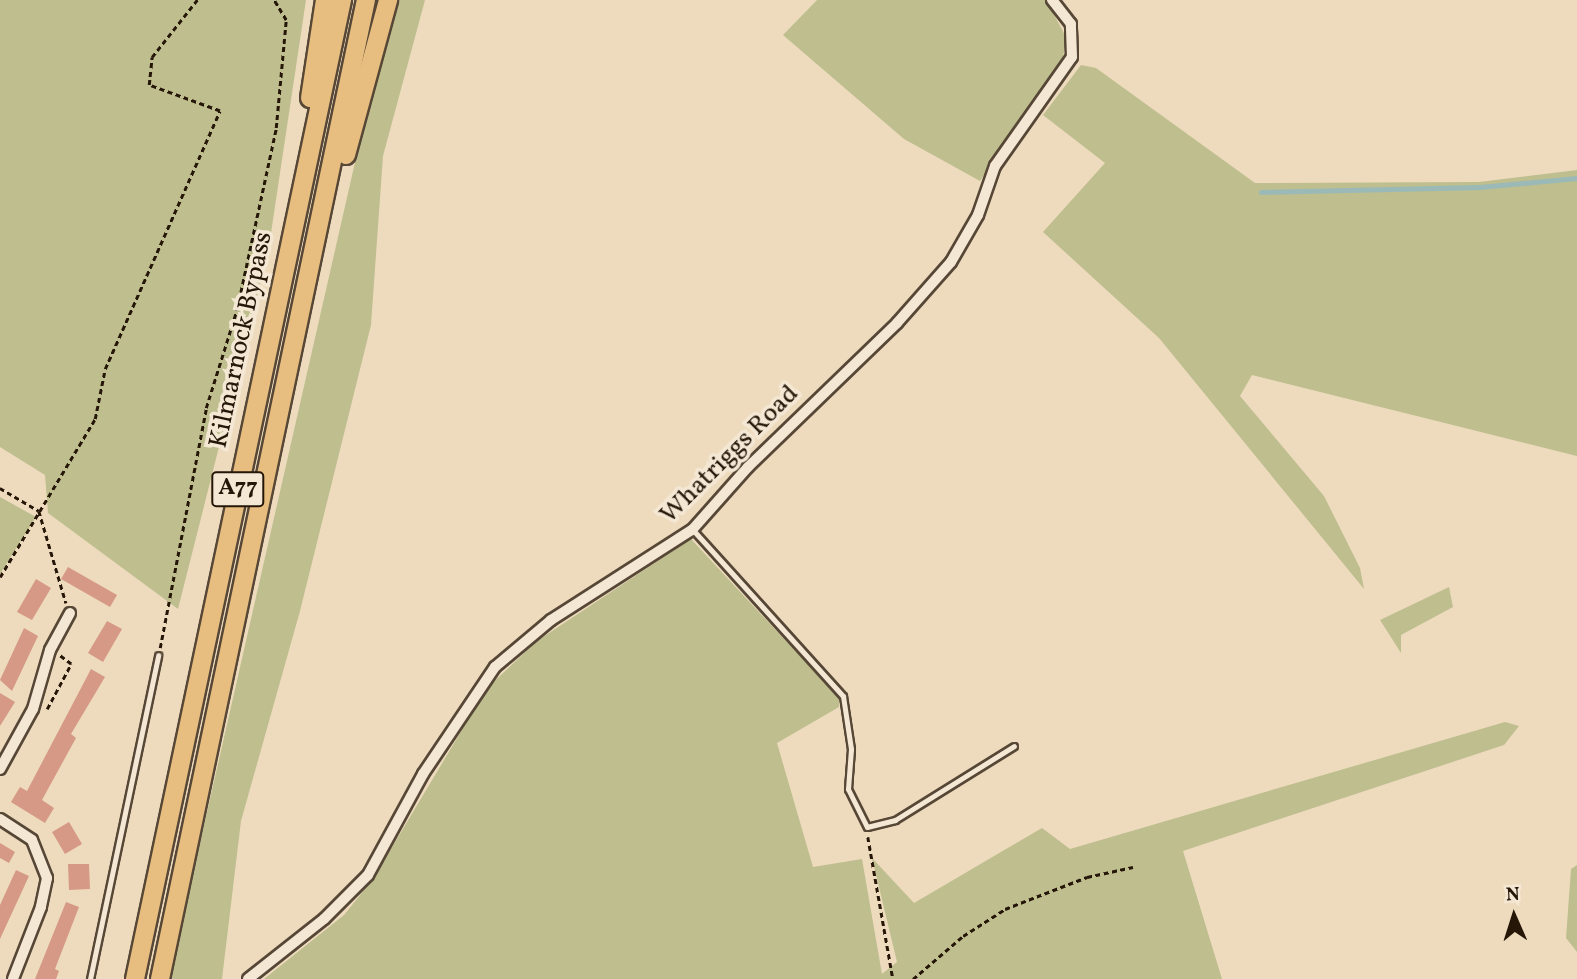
<!DOCTYPE html>
<html>
<head>
<meta charset="utf-8">
<style>
  body { margin:0 }
  #map { position:relative; width:1577px; height:979px; overflow:hidden; background:#eedbbe; font-family:Vollkorn,serif }
  div>[style] { position:absolute }
  .green>* { inset:0; background:#bebe8e }
  .stream>* { height:4.5px; margin:-2.25px; padding:0 2.25px; transform-origin:2.25px; border-radius:2.25px; background:#9bbab7 }
  .building>* { inset:0; background:#d59985 }
  .path>* { height:2.5px; margin-top:-1.25px; transform-origin:0; background:repeating-linear-gradient(90deg,#251608 0 5px,transparent 0 8.5px) }
  .roads { filter:drop-shadow(2px 0 #574736) drop-shadow(-2px 0 #574736) drop-shadow(0 2px #574736) drop-shadow(0 -2px #574736) }
  .service>* { height:5px; margin:-2.5px; padding:0 2.5px; transform-origin:2.5px; border-radius:2.5px; background:#f4e8d5 }
  .minor>* { height:10px; margin:-5px; padding:0 5px; transform-origin:5px; border-radius:5px; background:#f4e8d5 }
  .trunk>* { height:18px; margin:-9px; padding:0 9px; transform-origin:9px; border-radius:9px; background:#e7be7f }
  span { translate:-50% -50%; white-space:nowrap; text-align:center; line-height:1.15; -webkit-text-stroke:7px #f4e8d5; paint-order:stroke }
  .shield-label span { padding:2px 5px; background:#f4e8d5; border:2px solid; border-radius:5px; -webkit-text-stroke-width:0 }
  .shield-label { font-size:24px; color:#251608; font-weight:700 }
  .street-label { font-size:26px; color:#251608 }
  .north { position:absolute; left:1479px; top:881px; width:70px; height:70px; -webkit-text-stroke:5px #f4e8d5; paint-order:stroke; rotate:357deg; font-size:19px; font-weight:700; line-height:28px; text-align:center; color:#251608 }
  .north::after { content:''; display:block; margin:auto; width:24px; height:32px; background:#251608; clip-path:polygon(50% 0,100% 100%,50% 72%,0 100%) }
</style>
</head>
<body>
<div id="map">
  <div class="green">
    <div style="clip-path:polygon(0 0,306px 0,268px 253px,178px 609px,48px 513px,45px 475px,0 447px)"></div>
    <div style="clip-path:polygon(392px 0,425px 0,383px 156px,371px 325px,300px 611px,241px 821px,222px 979px,169px 979px)"></div>
    <div style="clip-path:polygon(817px 0,1046px 0,1066px 37px,1063px 58px,980px 181px,904px 139px,783px 35px)"></div>
    <div style="clip-path:polygon(1081px 65px,1096px 68px,1255px 183px,1479px 182px,1577px 170px,1577px 456px,1252px 375px,1240px 396px,1324px 496px,1360px 568px,1364px 589px,1159px 338px,1043px 232px,1105px 163px,1043px 115px)"></div>
    <div style="clip-path:polygon(0 497px,36px 517px,0 574px)"></div>
    <div style="clip-path:polygon(691px 539px,839px 698px,839px 707px,777px 743px,813px 867px,862px 859px,882px 974px,897px 962px,872px 858px,914px 903px,1042px 828px,1070px 849px,1505px 722px,1519px 726px,1504px 745px,1183px 851px,1222px 979px,264px 979px,344px 915px,373px 879px,487px 688px,537px 641px)"></div>
    <div style="clip-path:polygon(1449px 587px,1453px 607px,1401px 635px,1401px 653px,1380px 620px)"></div>
    <div style="clip-path:polygon(1577px 865px,1577px 952px,1566px 938px,1571px 869px)"></div>
  </div>
  <div class="stream">
    <div style="left:1261px;top:192px;width:219px;rotate:-1.3deg"></div>
    <div style="left:1480px;top:187px;width:97px;rotate:-5.3deg"></div>
  </div>
  <div class="building">
    <div style="clip-path:polygon(68px 567px,117px 595px,110px 607px,61px 579px)"></div>
    <div style="clip-path:polygon(36px 579px,51px 588px,32px 620px,17px 612px)"></div>
    <div style="clip-path:polygon(107px 621px,122px 629px,103px 662px,88px 653px)"></div>
    <div style="clip-path:polygon(24px 628px,38px 636px,12px 691px,0 680px)"></div>
    <div style="clip-path:polygon(91px 669px,105px 677px,71px 734px,76px 738px,42px 800px,54px 808px,45px 823px,11px 802px,20px 787px,27px 791px)"></div>
    <div style="clip-path:polygon(0 693px,15px 702px,0 726px)"></div>
    <div style="clip-path:polygon(69px 822px,82px 844px,65px 854px,52px 832px)"></div>
    <div style="clip-path:polygon(0 843px,15px 852px,9px 863px,0 858px)"></div>
    <div style="clip-path:polygon(68px 864px,89px 864px,90px 889px,69px 890px)"></div>
    <div style="clip-path:polygon(16px 870px,29px 876px,0 939px,0 905px)"></div>
    <div style="clip-path:polygon(66px 902px,79px 907px,55px 969px,59px 971px,56px 979px,35px 979px)"></div>
  </div>
  <div class="path">
    <div style="left:0;top:488px;width:45px;rotate:30.5deg"></div>
    <div style="left:39px;top:511px;width:96px;rotate:73.6deg"></div>
    <div style="left:0;top:577px;width:184px;rotate:-59deg"></div>
    <div style="left:95px;top:419px;width:51px;rotate:-78.7deg"></div>
    <div style="left:105px;top:369px;width:282px;rotate:-66deg"></div>
    <div style="left:220px;top:111px;width:76px;rotate:-159.9deg"></div>
    <div style="left:149px;top:85px;width:28px;rotate:-84deg"></div>
    <div style="left:152px;top:57px;width:73px;rotate:-51.7deg"></div>
    <div style="left:160px;top:648px;width:244px;rotate:-79.1deg"></div>
    <div style="left:206px;top:408px;width:104px;rotate:-72.6deg"></div>
    <div style="left:237px;top:309px;width:185px;rotate:-77.8deg"></div>
    <div style="left:276px;top:128px;width:108px;rotate:-84.7deg"></div>
    <div style="left:286px;top:20px;width:23px;rotate:-121deg"></div>
    <div style="left:47px;top:709px;width:51px;rotate:-61.9deg"></div>
    <div style="left:71px;top:664px;width:15px;rotate:-143deg"></div>
    <div style="left:868px;top:837px;width:144px;rotate:80deg"></div>
    <div style="left:913px;top:979px;width:66px;rotate:-40.7deg"></div>
    <div style="left:963px;top:936px;width:50px;rotate:-32.7deg"></div>
    <div style="left:1005px;top:909px;width:88px;rotate:-21.3deg"></div>
    <div style="left:1087px;top:877px;width:47px;rotate:-12.3deg"></div>
  </div>
  <div class="roads">
    <div class="service">
      <div style="left:693px;top:530px;width:224px;rotate:47.9deg"></div>
      <div style="left:843px;top:696px;width:54px;rotate:81.4deg"></div>
      <div style="left:851px;top:749px;width:40px;rotate:94.3deg"></div>
      <div style="left:848px;top:789px;width:42px;rotate:63.4deg"></div>
      <div style="left:867px;top:827px;width:29px;rotate:-14deg"></div>
      <div style="left:895px;top:820px;width:140px;rotate:-31.9deg"></div>
      <div style="left:90px;top:979px;width:331px;rotate:-78.1deg"></div>
    </div>
    <div class="minor">
      <div style="left:0;top:769px;width:68px;rotate:-61.2deg"></div>
      <div style="left:33px;top:709px;width:61px;rotate:-73.9deg"></div>
      <div style="left:50px;top:650px;width:42px;rotate:-61.6deg"></div>
      <div style="left:0;top:819px;width:38px;rotate:33deg"></div>
      <div style="left:32px;top:840px;width:41px;rotate:68.5deg"></div>
      <div style="left:47px;top:878px;width:30px;rotate:102deg"></div>
      <div style="left:41px;top:907px;width:77px;rotate:111.3deg"></div>
      <div style="left:248px;top:979px;width:97px;rotate:-38.3deg"></div>
      <div style="left:324px;top:919px;width:62px;rotate:-45deg"></div>
      <div style="left:368px;top:875px;width:115px;rotate:-61.4deg"></div>
      <div style="left:423px;top:774px;width:129px;rotate:-56.1deg"></div>
      <div style="left:495px;top:667px;width:73px;rotate:-40deg"></div>
      <div style="left:551px;top:620px;width:167px;rotate:-32.6deg"></div>
      <div style="left:692px;top:530px;width:84px;rotate:-48.4deg"></div>
      <div style="left:748px;top:467px;width:207px;rotate:-44deg"></div>
      <div style="left:897px;top:323px;width:81px;rotate:-48.5deg"></div>
      <div style="left:951px;top:262px;width:54px;rotate:-60.1deg"></div>
      <div style="left:978px;top:215px;width:52px;rotate:-70.9deg"></div>
      <div style="left:995px;top:166px;width:133px;rotate:-54.8deg"></div>
      <div style="left:1072px;top:57px;width:33px;rotate:-92deg"></div>
      <div style="left:1071px;top:24px;width:31px;rotate:-128deg"></div>
    </div>
    <div class="trunk">
      <div style="left:310px;top:98px;width:99px;rotate:-81.3deg"></div>
      <div style="left:346px;top:155px;width:161px;rotate:-74.8deg"></div>
      <div style="left:135px;top:979px;width:1001px;rotate:-78.06deg"></div>
      <div style="left:160px;top:979px;width:1000px;rotate:-78.12deg"></div>
    </div>
  </div>
  <div class="shield-label">
    <span style="left:238px;top:489px">A77</span>
  </div>
  <div class="street-label">
    <span style="left:242px;top:340px;rotate:-78deg">Kilmarnock Bypass</span>
    <span style="left:730px;top:455px;rotate:-45deg">Whatriggs Road</span>
  </div>
  <div class="north">N</div>
</div>
</body>
</html>
